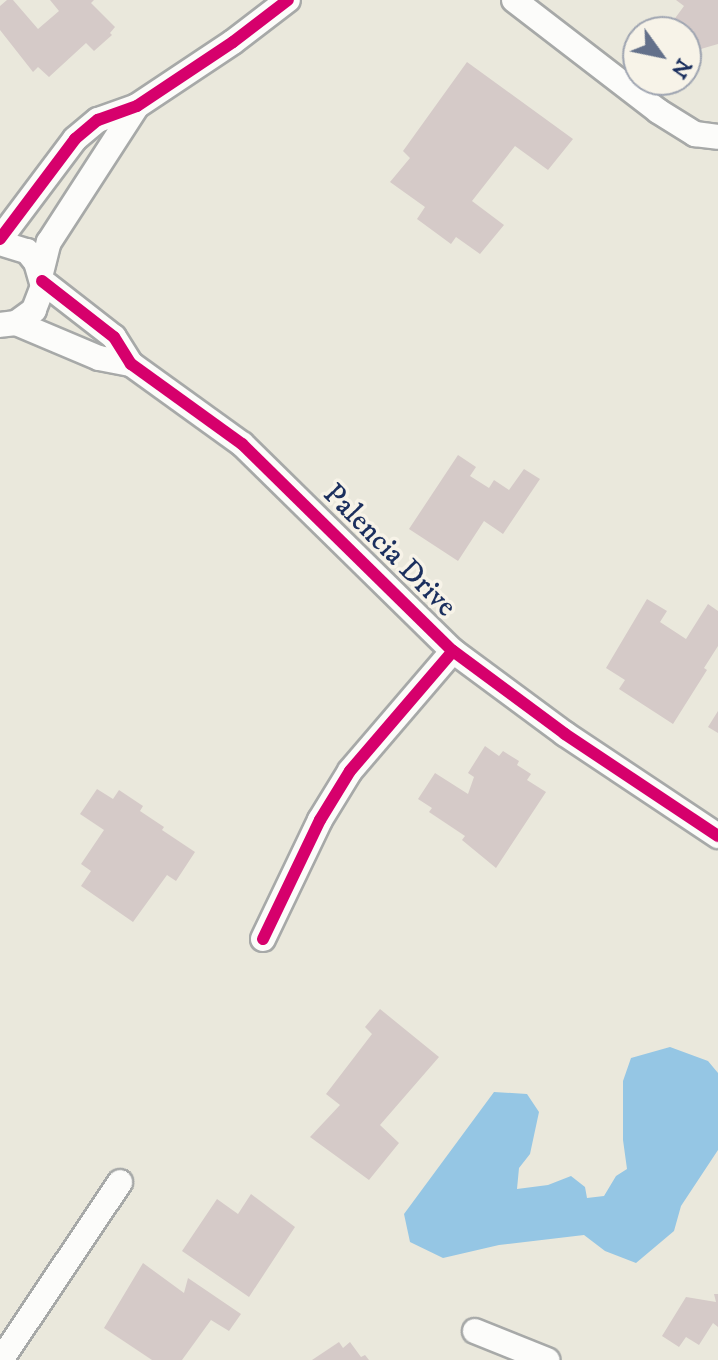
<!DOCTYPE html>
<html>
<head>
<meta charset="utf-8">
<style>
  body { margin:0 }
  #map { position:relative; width:718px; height:1360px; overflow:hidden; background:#eae8dc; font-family:"IM FELL DW Pica",serif }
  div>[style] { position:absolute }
  .water>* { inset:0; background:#95c6e4 }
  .building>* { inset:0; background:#d5cac8 }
  .roads { filter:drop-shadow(2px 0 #a7a9a8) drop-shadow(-2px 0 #a7a9a8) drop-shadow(0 2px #a7a9a8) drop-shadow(0 -2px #a7a9a8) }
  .minor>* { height:24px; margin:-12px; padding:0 12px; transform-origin:12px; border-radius:12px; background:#fcfcfa }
  .cycleway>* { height:12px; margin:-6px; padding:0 6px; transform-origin:6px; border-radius:6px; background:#d6006c }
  span { translate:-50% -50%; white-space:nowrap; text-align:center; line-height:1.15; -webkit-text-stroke:7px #f7f3e8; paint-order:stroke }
  .street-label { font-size:30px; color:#1b2f5e }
  .north { position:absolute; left:622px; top:16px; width:80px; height:80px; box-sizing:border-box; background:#f7f3e8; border:2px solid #9fa5b1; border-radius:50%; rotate:123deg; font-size:22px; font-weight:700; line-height:32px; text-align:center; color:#1b2f5e }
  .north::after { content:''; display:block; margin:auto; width:28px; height:36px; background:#63708a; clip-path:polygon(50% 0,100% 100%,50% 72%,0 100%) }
</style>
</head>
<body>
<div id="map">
  <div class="water">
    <div style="clip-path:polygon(670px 1047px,708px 1061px,718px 1073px,718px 1150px,681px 1206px,674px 1231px,636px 1263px,605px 1251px,584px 1235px,499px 1245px,443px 1258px,410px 1242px,404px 1214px,494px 1092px,527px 1094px,539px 1112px,530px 1154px,519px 1168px,517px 1189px,548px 1185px,571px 1176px,585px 1187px,587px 1198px,604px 1196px,616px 1176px,627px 1169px,623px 1140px,623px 1081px,631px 1058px)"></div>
  </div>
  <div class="building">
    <div style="clip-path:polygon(7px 0,13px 0,38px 29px,59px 11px,50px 0,94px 0,91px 3px,115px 27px,110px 33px,112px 35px,94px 51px,86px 43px,49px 77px,38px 67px,33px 72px,0 30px,0 6px)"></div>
    <div style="clip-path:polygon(676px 0,718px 0,718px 44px,687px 53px,686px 32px,665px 32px,684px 6px)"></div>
    <div style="clip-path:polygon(467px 62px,573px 139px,548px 170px,515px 146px,472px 201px,504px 225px,480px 254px,456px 237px,451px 244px,417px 219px,425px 207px,390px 182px,410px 158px,403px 151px)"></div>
    <div style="clip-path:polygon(458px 455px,476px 467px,470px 476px,489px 488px,494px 480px,509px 490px,524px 469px,540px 479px,503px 534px,484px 521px,458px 561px,409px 529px)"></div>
    <div style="clip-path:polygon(647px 599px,667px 611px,660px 622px,686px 639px,708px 604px,718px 611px,718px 646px,704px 668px,707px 670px,673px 724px,619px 689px,625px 680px,606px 668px)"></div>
    <div style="clip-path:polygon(718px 711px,718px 733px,708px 727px)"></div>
    <div style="clip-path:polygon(485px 746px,499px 756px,503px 751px,519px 761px,517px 765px,531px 774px,527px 780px,546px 792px,496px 868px,462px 840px,465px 836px,429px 812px,432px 808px,418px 799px,435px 773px,468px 794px,474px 777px,468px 773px)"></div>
    <div style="clip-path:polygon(97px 789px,113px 799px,119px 790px,143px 806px,140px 811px,164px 827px,162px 830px,195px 852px,176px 881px,167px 875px,133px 922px,81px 886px,91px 871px,81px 864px,104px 830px,80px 814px)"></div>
    <div style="clip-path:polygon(380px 1009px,439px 1057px,380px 1125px,399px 1143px,369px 1180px,310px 1137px,340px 1105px,326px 1094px,372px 1034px,365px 1027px)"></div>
    <div style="clip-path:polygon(251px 1194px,295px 1227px,249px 1297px,182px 1251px,217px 1199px,238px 1214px)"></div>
    <div style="clip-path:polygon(143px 1263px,184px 1293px,188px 1278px,241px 1314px,229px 1331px,211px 1320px,182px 1360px,152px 1360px,104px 1328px)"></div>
    <div style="clip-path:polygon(714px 1294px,718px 1294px,718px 1327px,713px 1323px,699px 1345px,686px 1337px,679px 1347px,662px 1336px,686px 1297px,716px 1302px)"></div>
    <div style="clip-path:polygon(339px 1342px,343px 1348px,350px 1342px,361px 1357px,365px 1355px,369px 1360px,312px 1360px)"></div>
  </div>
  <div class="roads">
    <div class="minor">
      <div style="left:514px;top:0;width:182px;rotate:37.6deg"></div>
      <div style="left:658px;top:111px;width:44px;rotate:31.9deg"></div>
      <div style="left:695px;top:134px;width:23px;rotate:7deg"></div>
      <div style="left:0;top:239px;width:125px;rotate:-53.1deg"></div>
      <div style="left:75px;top:139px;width:30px;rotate:-40deg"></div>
      <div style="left:98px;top:120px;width:41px;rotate:-19.7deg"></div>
      <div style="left:137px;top:106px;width:115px;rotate:-33.7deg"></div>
      <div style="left:233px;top:42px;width:69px;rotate:-37.4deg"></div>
      <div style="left:0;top:243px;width:28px;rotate:17deg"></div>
      <div style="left:27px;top:251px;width:14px;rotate:51deg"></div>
      <div style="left:36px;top:262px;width:25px;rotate:74deg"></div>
      <div style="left:43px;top:286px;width:26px;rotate:111deg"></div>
      <div style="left:34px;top:310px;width:22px;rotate:144deg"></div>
      <div style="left:16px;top:323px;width:16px;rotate:173deg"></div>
      <div style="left:41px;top:273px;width:32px;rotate:-76deg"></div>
      <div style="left:49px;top:242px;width:162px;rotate:-57.1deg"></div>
      <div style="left:42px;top:281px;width:91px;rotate:37.9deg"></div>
      <div style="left:114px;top:337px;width:32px;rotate:58deg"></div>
      <div style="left:131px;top:364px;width:137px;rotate:35.8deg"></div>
      <div style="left:242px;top:444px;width:296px;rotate:44.5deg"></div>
      <div style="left:453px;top:651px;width:139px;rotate:36.5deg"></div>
      <div style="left:565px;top:734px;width:184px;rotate:33.7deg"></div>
      <div style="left:16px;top:323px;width:90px;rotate:22.9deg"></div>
      <div style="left:99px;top:358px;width:33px;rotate:11deg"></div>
      <div style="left:263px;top:939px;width:132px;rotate:-64.4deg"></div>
      <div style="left:320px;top:820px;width:57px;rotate:-58.5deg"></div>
      <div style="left:350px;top:771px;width:158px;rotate:-49.4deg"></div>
      <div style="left:475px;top:1331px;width:78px;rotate:21.9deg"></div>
      <div style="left:1px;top:1360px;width:214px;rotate:-56.2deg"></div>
    </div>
  </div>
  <div class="cycleway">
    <div style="left:0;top:239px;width:125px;rotate:-53.1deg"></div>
    <div style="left:75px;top:139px;width:30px;rotate:-40deg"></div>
    <div style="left:98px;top:120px;width:41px;rotate:-19.7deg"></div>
    <div style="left:137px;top:106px;width:115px;rotate:-33.7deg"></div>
    <div style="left:233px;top:42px;width:69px;rotate:-37.4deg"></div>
    <div style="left:42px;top:281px;width:91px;rotate:37.9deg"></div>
    <div style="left:114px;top:337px;width:32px;rotate:58deg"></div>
    <div style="left:131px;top:364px;width:137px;rotate:35.8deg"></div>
    <div style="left:242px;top:444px;width:296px;rotate:44.5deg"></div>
    <div style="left:453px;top:651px;width:139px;rotate:36.5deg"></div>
    <div style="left:565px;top:734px;width:184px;rotate:33.7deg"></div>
    <div style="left:263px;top:939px;width:132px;rotate:-64.4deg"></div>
    <div style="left:320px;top:820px;width:57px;rotate:-58.5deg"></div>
    <div style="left:350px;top:771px;width:158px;rotate:-49.4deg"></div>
  </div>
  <div class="street-label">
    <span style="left:389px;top:551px;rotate:45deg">Palencia Drive</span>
  </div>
  <div class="north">N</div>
</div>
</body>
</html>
